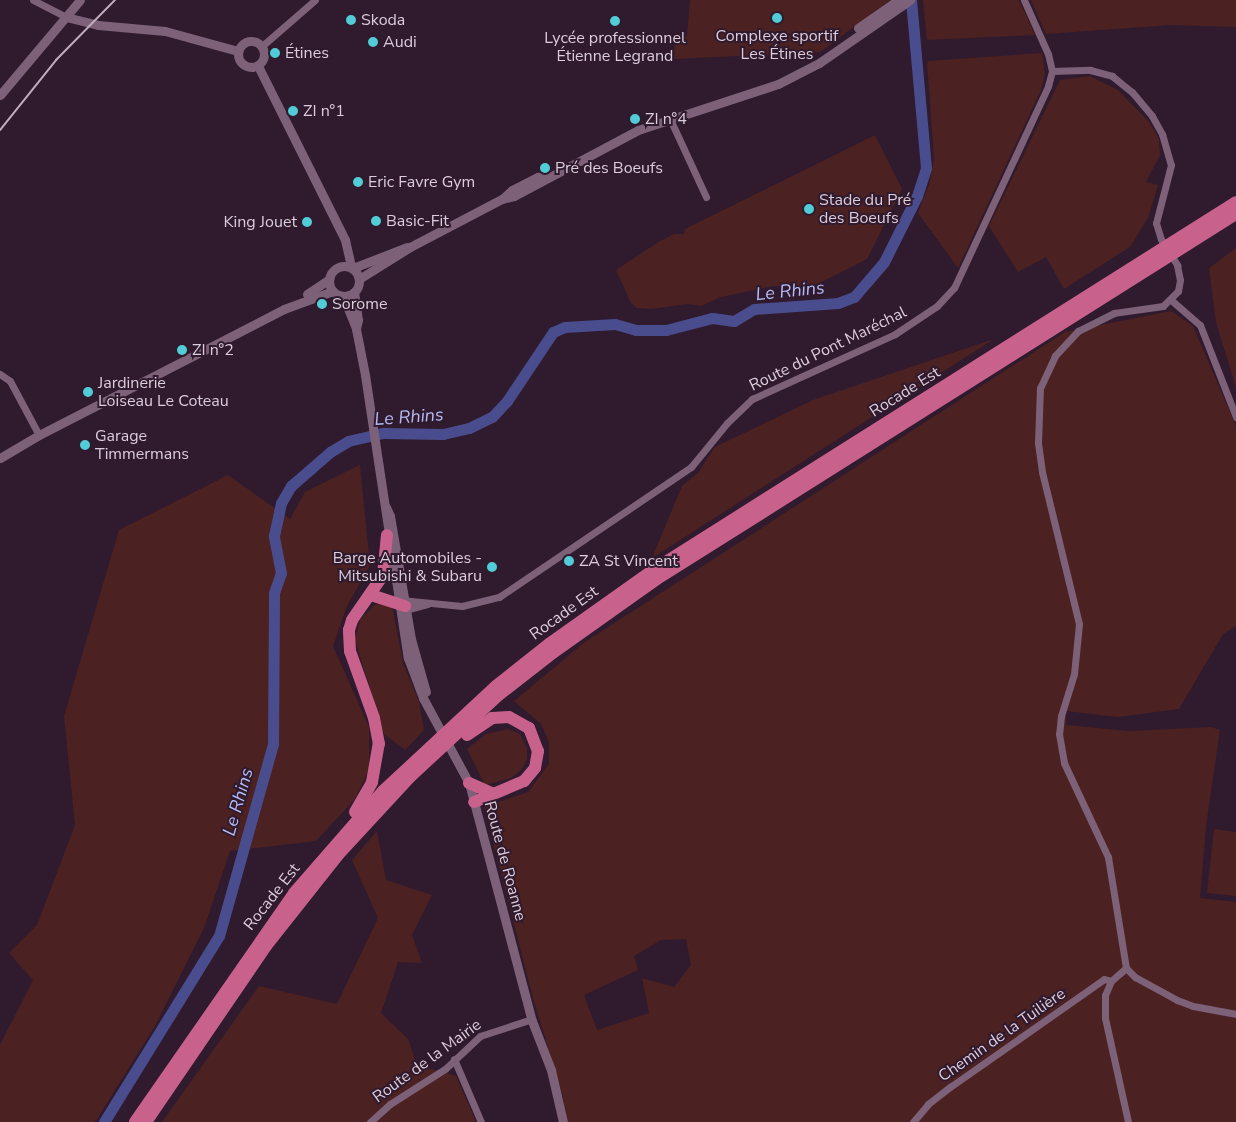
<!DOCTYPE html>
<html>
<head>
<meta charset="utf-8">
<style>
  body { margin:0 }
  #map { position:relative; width:1236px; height:1122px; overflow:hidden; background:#301a2e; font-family:"Nunito Sans",sans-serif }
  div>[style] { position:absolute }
  .green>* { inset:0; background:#4c2121 }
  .river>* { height:11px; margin:-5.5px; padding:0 5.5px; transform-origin:5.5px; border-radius:5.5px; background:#494d8e }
  .street>* { height:7px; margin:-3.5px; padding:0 3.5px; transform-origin:3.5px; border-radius:3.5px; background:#7c6179 }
  .secondary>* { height:9px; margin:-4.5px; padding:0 4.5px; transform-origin:4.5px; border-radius:4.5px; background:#7c6179 }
  .secondary>.ring { margin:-4.5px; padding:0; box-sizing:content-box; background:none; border:9px solid #7c6179; border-radius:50% }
  .highway>* { height:12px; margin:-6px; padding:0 6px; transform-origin:6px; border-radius:6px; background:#c8628d }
  .rail>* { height:2px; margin:-1px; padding:0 1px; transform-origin:1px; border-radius:1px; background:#beaebc }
  .dots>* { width:14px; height:14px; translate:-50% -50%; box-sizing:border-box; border:2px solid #301a2e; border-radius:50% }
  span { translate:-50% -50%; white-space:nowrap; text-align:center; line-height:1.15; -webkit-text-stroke:4px #301a2e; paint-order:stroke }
  .poi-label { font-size:16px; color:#dccdda }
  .left { translate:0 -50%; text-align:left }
  .right { translate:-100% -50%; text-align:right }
  .street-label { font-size:16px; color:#dccdda }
  .water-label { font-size:18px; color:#b5bcf5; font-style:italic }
</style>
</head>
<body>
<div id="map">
  <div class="green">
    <div style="clip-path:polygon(690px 0,890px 0,820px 52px,674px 59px,675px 36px,687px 36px)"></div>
    <div style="clip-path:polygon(923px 0,1019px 0,1035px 35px,927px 40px)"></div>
    <div style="clip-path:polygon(1031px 0,1236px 0,1236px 27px,1171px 25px,1046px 34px)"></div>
    <div style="clip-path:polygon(1042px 53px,1045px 73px,1041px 90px,958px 268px,918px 213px,929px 185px,934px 159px,927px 61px)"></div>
    <div style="clip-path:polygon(1090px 76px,1118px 90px,1149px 122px,1159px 139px,1160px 155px,1146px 182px,1158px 185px,1148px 218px,1130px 247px,1064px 289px,1046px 257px,1018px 272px,989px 226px,1060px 80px)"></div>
    <div style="clip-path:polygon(875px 135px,902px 189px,867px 259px,810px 288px,773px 286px,721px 297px,701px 306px,687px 304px,651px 309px,637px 308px,631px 303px,616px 270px,660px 241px,674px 234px,684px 234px,685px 229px)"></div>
    <div style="clip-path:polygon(1236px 248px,1236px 388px,1216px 322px,1209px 268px)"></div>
    <div style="clip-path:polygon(evenodd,1171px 311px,1193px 326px,1236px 426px,1236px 626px,1223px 634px,1179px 709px,1118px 717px,1066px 711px,1066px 725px,1129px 731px,1211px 727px,1220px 730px,1206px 826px,1200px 898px,1236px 902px,1236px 1122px,566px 1122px,563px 1097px,533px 998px,484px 807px,528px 792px,549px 764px,549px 742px,541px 724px,514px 701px,585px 642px,1065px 332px,1171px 311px,686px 939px,691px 965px,674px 987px,642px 978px,649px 1013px,597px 1030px,584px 995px,638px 970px,634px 956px,661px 940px,686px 939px)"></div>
    <div style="clip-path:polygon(994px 339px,652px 558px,682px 486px,698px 473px,715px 447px,813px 400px)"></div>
    <div style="clip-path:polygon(360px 465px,370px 565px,347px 606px,333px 646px,369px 727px,369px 770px,355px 799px,316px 841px,230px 851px,204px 928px,155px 1026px,95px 1122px,0 1122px,0 1045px,33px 980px,9px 953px,37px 925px,75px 825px,64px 716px,119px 530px,228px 475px,290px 519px,305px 492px)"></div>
    <div style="clip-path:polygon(383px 603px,392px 606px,403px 663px,419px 702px,424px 730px,405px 750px,384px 734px,355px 640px,360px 620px,375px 605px)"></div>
    <div style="clip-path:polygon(508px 729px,520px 734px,527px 748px,527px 760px,521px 770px,511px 778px,485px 785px,467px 749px,486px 734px)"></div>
    <div style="clip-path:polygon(1214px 829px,1236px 832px,1236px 896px,1207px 893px)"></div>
    <div style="clip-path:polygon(377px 831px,386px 880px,432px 895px,412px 935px,422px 963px,398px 962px,381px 1013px,408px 1039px,417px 1065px,456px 1076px,476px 1122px,162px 1122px,259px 986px,337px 1004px,378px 918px,352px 860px)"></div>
  </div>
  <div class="river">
    <div style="left:104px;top:1122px;width:219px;rotate:-58.3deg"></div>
    <div style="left:219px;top:936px;width:199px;rotate:-74.3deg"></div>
    <div style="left:273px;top:744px;width:151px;rotate:-89.6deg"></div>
    <div style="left:274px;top:593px;width:21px;rotate:-71deg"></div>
    <div style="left:281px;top:573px;width:38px;rotate:-101deg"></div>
    <div style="left:274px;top:536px;width:34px;rotate:-78deg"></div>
    <div style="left:281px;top:503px;width:20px;rotate:-60deg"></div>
    <div style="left:291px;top:486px;width:52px;rotate:-41.1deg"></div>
    <div style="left:330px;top:452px;width:21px;rotate:-31deg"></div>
    <div style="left:348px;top:441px;width:37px;rotate:-13deg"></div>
    <div style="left:384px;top:433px;width:59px;rotate:1deg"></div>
    <div style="left:443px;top:434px;width:27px;rotate:-13deg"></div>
    <div style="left:469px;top:428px;width:25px;rotate:-26deg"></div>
    <div style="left:492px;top:417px;width:22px;rotate:-47deg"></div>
    <div style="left:507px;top:401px;width:83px;rotate:-56.3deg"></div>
    <div style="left:553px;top:332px;width:13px;rotate:-23deg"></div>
    <div style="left:565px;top:327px;width:50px;rotate:-3.4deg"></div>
    <div style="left:615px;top:324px;width:22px;rotate:16deg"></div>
    <div style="left:636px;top:330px;width:30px"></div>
    <div style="left:666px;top:330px;width:48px;rotate:-14.6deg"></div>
    <div style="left:712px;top:318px;width:22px;rotate:8deg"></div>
    <div style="left:734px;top:321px;width:23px;rotate:-31deg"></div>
    <div style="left:754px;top:309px;width:84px;rotate:-4.1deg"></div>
    <div style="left:838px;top:303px;width:17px;rotate:-21deg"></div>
    <div style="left:854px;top:297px;width:46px;rotate:-49.4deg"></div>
    <div style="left:884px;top:262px;width:74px;rotate:-63.4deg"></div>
    <div style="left:917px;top:196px;width:29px;rotate:-72deg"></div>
    <div style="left:926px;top:168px;width:169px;rotate:-95.1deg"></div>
  </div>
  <div class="street">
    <div style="left:33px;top:0;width:37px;rotate:27deg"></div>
    <div style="left:262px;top:46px;width:70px;rotate:-41deg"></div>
    <div style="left:1052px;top:71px;width:38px;rotate:-2deg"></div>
    <div style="left:1090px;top:70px;width:23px;rotate:15deg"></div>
    <div style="left:1112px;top:76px;width:26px;rotate:39deg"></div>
    <div style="left:1132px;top:92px;width:31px;rotate:50deg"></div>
    <div style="left:1152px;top:116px;width:21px;rotate:61deg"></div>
    <div style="left:1162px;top:134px;width:32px;rotate:74deg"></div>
    <div style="left:1171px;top:165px;width:60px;rotate:104.5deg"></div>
    <div style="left:1156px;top:223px;width:17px;rotate:73deg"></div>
    <div style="left:1161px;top:239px;width:31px;rotate:58deg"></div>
    <div style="left:1177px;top:265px;width:15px;rotate:79deg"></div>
    <div style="left:1180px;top:280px;width:11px;rotate:100deg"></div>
    <div style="left:1178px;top:291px;width:21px;rotate:135deg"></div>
    <div style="left:1163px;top:306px;width:49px;rotate:171.9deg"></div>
    <div style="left:1114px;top:313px;width:40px;rotate:153.4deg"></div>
    <div style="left:1078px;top:331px;width:34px;rotate:133deg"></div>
    <div style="left:1055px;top:356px;width:35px;rotate:115deg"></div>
    <div style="left:1040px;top:388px;width:55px;rotate:92.1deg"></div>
    <div style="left:1038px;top:443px;width:29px;rotate:82deg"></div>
    <div style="left:1042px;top:472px;width:156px;rotate:76.3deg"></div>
    <div style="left:1079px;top:624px;width:50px;rotate:95.7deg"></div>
    <div style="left:1074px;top:674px;width:44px;rotate:107.2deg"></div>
    <div style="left:1061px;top:716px;width:18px;rotate:96deg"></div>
    <div style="left:1059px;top:734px;width:29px;rotate:80deg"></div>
    <div style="left:1064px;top:763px;width:104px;rotate:64.9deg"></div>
    <div style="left:1108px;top:857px;width:112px;rotate:80.8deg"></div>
    <div style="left:1126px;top:968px;width:13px;rotate:45deg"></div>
    <div style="left:1135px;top:977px;width:48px;rotate:28.7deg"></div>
    <div style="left:1177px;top:1000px;width:17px;rotate:21deg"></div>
    <div style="left:1193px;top:1006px;width:44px;rotate:10.5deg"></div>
    <div style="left:670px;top:119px;width:86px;rotate:65.2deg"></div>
    <div style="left:1171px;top:300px;width:38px;rotate:41deg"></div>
    <div style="left:1200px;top:325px;width:99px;rotate:68.6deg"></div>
    <div style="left:0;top:374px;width:12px;rotate:35deg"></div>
    <div style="left:10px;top:381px;width:61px;rotate:61.8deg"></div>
    <div style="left:401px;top:600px;width:61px;rotate:5.6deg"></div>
    <div style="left:462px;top:606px;width:38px;rotate:-14deg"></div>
    <div style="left:499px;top:597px;width:232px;rotate:-34.1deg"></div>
    <div style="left:691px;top:467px;width:57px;rotate:-50.7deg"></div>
    <div style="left:727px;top:423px;width:35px;rotate:-44deg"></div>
    <div style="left:752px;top:399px;width:157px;rotate:-24.4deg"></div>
    <div style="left:895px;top:334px;width:50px;rotate:-33.7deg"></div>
    <div style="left:937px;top:306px;width:25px;rotate:-47deg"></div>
    <div style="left:954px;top:288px;width:223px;rotate:-65deg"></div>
    <div style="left:1048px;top:86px;width:16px;rotate:-75deg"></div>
    <div style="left:1052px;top:71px;width:17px;rotate:-103deg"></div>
    <div style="left:1048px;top:54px;width:59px;rotate:-114deg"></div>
    <div style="left:402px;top:608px;width:4px;rotate:34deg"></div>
    <div style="left:405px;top:610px;width:23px;rotate:-15deg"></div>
    <div style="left:1126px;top:968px;width:20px;rotate:139deg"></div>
    <div style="left:1111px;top:981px;width:15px;rotate:113deg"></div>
    <div style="left:1105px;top:995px;width:23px;rotate:90deg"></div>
    <div style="left:1105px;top:1018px;width:107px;rotate:77.5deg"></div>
    <div style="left:454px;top:1059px;width:69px;rotate:66.8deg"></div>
    <div style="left:370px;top:1122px;width:27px;rotate:-42deg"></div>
    <div style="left:390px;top:1104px;width:65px;rotate:-32.5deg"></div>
    <div style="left:445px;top:1069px;width:48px;rotate:-43.3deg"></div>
    <div style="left:480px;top:1036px;width:55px;rotate:-18.1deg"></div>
    <div style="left:913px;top:1122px;width:23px;rotate:-50deg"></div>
    <div style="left:928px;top:1104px;width:28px;rotate:-38deg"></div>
    <div style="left:950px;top:1087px;width:188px;rotate:-35deg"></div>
    <div style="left:1104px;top:979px;width:7px;rotate:16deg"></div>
  </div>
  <div class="secondary">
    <div style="left:66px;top:17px;width:33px;rotate:14deg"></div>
    <div style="left:98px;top:25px;width:67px;rotate:5.1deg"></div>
    <div style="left:165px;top:31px;width:76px;rotate:15.3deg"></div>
    <div style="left:858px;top:28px;width:49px;rotate:-35deg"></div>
    <div class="ring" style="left:238px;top:41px;width:17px;height:17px"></div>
    <div style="left:258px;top:66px;width:195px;rotate:63.4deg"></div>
    <div style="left:345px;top:240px;width:28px;rotate:77deg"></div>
    <div style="left:0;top:95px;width:124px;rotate:-49.9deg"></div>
    <div style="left:502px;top:199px;width:12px;rotate:-14deg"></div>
    <div style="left:514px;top:196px;width:140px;rotate:-28deg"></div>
    <div style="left:638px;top:130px;width:147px;rotate:-18.2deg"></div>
    <div style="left:778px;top:84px;width:46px;rotate:-27.1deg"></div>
    <div style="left:819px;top:63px;width:111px;rotate:-34.7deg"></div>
    <div class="ring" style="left:329px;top:266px;width:21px;height:21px"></div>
    <div style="left:353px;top:268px;width:58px;rotate:-21.3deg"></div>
    <div style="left:359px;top:279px;width:60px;rotate:-32.1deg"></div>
    <div style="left:410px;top:247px;width:104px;rotate:-27.6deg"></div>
    <div style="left:502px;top:199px;width:13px;rotate:-42deg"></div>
    <div style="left:512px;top:190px;width:29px;rotate:-27deg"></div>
    <div style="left:538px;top:177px;width:10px;rotate:-6deg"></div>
    <div style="left:354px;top:292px;width:28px;rotate:82deg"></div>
    <div style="left:358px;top:320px;width:9px;rotate:103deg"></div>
    <div style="left:307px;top:294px;width:27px;rotate:-34deg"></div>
    <div style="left:343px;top:296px;width:35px;rotate:68deg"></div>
    <div style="left:356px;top:329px;width:47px;rotate:78.9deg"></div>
    <div style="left:365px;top:375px;width:286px;rotate:81.4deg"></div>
    <div style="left:408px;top:658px;width:43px;rotate:69.4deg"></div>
    <div style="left:423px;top:698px;width:97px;rotate:61.6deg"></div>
    <div style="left:469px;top:783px;width:246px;rotate:75.2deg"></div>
    <div style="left:532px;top:1021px;width:53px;rotate:68.8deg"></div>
    <div style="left:551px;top:1070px;width:53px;rotate:77deg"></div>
    <div style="left:0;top:458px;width:45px;rotate:-30.5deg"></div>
    <div style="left:39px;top:435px;width:276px;rotate:-27.2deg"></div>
    <div style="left:284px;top:309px;width:52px;rotate:-20.2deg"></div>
    <div style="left:386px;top:507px;width:10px;rotate:66deg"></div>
    <div style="left:390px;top:516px;width:125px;rotate:80.3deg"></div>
    <div style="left:411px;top:639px;width:55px;rotate:74.2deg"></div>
  </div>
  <div class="highway">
    <div style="left:371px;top:595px;width:36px;rotate:18deg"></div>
    <div style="left:467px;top:735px;width:30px;rotate:-34deg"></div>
    <div style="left:492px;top:718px;width:17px;rotate:-3deg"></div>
    <div style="left:509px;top:717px;width:23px;rotate:29deg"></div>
    <div style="left:529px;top:728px;width:25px;rotate:69deg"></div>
    <div style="left:538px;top:751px;width:17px;rotate:100deg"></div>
    <div style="left:535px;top:768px;width:17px;rotate:130deg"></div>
    <div style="left:524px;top:781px;width:54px;rotate:157.2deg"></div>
    <div style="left:469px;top:783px;width:24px;rotate:24deg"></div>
    <div style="left:355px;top:812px;width:34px;rotate:-60deg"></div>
    <div style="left:372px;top:782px;width:39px;rotate:-80deg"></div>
    <div style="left:379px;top:744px;width:26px;rotate:-101deg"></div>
    <div style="left:374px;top:718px;width:71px;rotate:-109.7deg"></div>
    <div style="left:350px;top:651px;width:21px;rotate:-93deg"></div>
    <div style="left:349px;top:630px;width:10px;rotate:-73deg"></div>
    <div style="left:352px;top:620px;width:55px;rotate:-55.4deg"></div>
    <div style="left:383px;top:575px;width:40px;rotate:-84.3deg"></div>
    <div style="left:135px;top:1122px;width:279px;rotate:-55.2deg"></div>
    <div style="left:294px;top:893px;width:135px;rotate:-48.9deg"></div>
    <div style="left:383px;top:791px;width:154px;rotate:-42.9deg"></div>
    <div style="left:496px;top:686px;width:68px;rotate:-38.4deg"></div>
    <div style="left:549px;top:644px;width:128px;rotate:-35.4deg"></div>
    <div style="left:653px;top:570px;width:689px;rotate:-32.26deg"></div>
    <div style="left:146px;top:1122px;width:213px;rotate:-55.7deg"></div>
    <div style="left:266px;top:946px;width:116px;rotate:-51.6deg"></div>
    <div style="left:338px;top:855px;width:108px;rotate:-47.3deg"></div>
    <div style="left:411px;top:776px;width:121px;rotate:-42.7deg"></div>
    <div style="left:500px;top:694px;width:68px;rotate:-37.9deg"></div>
    <div style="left:554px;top:652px;width:126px;rotate:-35.3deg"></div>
    <div style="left:657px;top:579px;width:684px;rotate:-32.23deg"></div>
  </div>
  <div class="rail">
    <div style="left:0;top:130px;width:90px;rotate:-51.3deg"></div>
    <div style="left:56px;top:60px;width:84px;rotate:-45.5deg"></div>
  </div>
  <div class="dots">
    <div style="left:777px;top:18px;background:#52ccd6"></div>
    <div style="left:351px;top:20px;background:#52ccd6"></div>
    <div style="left:615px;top:21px;background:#52ccd6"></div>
    <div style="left:373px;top:42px;background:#52ccd6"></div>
    <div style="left:275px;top:53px;background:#52ccd6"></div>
    <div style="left:293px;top:111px;background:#52ccd6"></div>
    <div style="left:635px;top:119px;background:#52ccd6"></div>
    <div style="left:545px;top:168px;background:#52ccd6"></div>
    <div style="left:358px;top:182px;background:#52ccd6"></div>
    <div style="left:809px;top:209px;background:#52ccd6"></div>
    <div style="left:376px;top:221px;background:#52ccd6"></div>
    <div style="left:307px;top:222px;background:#52ccd6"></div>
    <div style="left:322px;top:304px;background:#52ccd6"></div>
    <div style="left:182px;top:350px;background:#52ccd6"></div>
    <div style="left:88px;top:392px;background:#52ccd6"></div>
    <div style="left:85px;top:445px;background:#52ccd6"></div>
    <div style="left:569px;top:561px;background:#52ccd6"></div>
    <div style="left:492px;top:567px;background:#52ccd6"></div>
  </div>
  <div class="poi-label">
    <span class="left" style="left:361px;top:20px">Skoda</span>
    <span style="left:777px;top:45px">Complexe sportif<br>Les Étines</span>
    <span style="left:615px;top:47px">Lycée professionnel<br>Étienne Legrand</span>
    <span class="left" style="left:383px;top:42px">Audi</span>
    <span class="left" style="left:285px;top:53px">Étines</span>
    <span class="left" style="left:303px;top:111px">ZI n°1</span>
    <span class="left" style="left:645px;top:119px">ZI n°4</span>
    <span class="left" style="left:555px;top:168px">Pré des Boeufs</span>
    <span class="left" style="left:368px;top:182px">Eric Favre Gym</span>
    <span class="left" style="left:819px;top:209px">Stade du Pré<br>des Boeufs</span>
    <span class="left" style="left:386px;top:221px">Basic-Fit</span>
    <span class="right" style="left:297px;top:222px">King Jouet</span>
    <span class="left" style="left:332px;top:304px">Sorome</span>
    <span class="left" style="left:192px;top:350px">ZI n°2</span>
    <span class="left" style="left:98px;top:392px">Jardinerie<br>Loiseau Le Coteau</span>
    <span class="left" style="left:95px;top:445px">Garage<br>Timmermans</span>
    <span class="right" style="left:482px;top:567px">Barge Automobiles -<br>Mitsubishi &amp; Subaru</span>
    <span class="left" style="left:579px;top:561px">ZA St Vincent</span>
  </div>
  <div class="street-label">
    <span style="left:828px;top:349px;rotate:-26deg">Route du Pont Maréchal</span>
    <span style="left:905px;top:392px;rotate:-32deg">Rocade Est</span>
    <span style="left:564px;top:613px;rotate:-36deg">Rocade Est</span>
    <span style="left:505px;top:861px;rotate:75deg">Route de Roanne</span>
    <span style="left:272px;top:897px;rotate:-52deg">Rocade Est</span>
    <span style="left:1002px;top:1035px;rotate:-35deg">Chemin de la Tuilière</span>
    <span style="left:427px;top:1061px;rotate:-36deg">Route de la Mairie</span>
  </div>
  <div class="water-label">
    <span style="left:790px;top:291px;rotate:-6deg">Le Rhins</span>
    <span style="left:409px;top:417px;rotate:-4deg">Le Rhins</span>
    <span style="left:238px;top:802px;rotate:-74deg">Le Rhins</span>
  </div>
</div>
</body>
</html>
